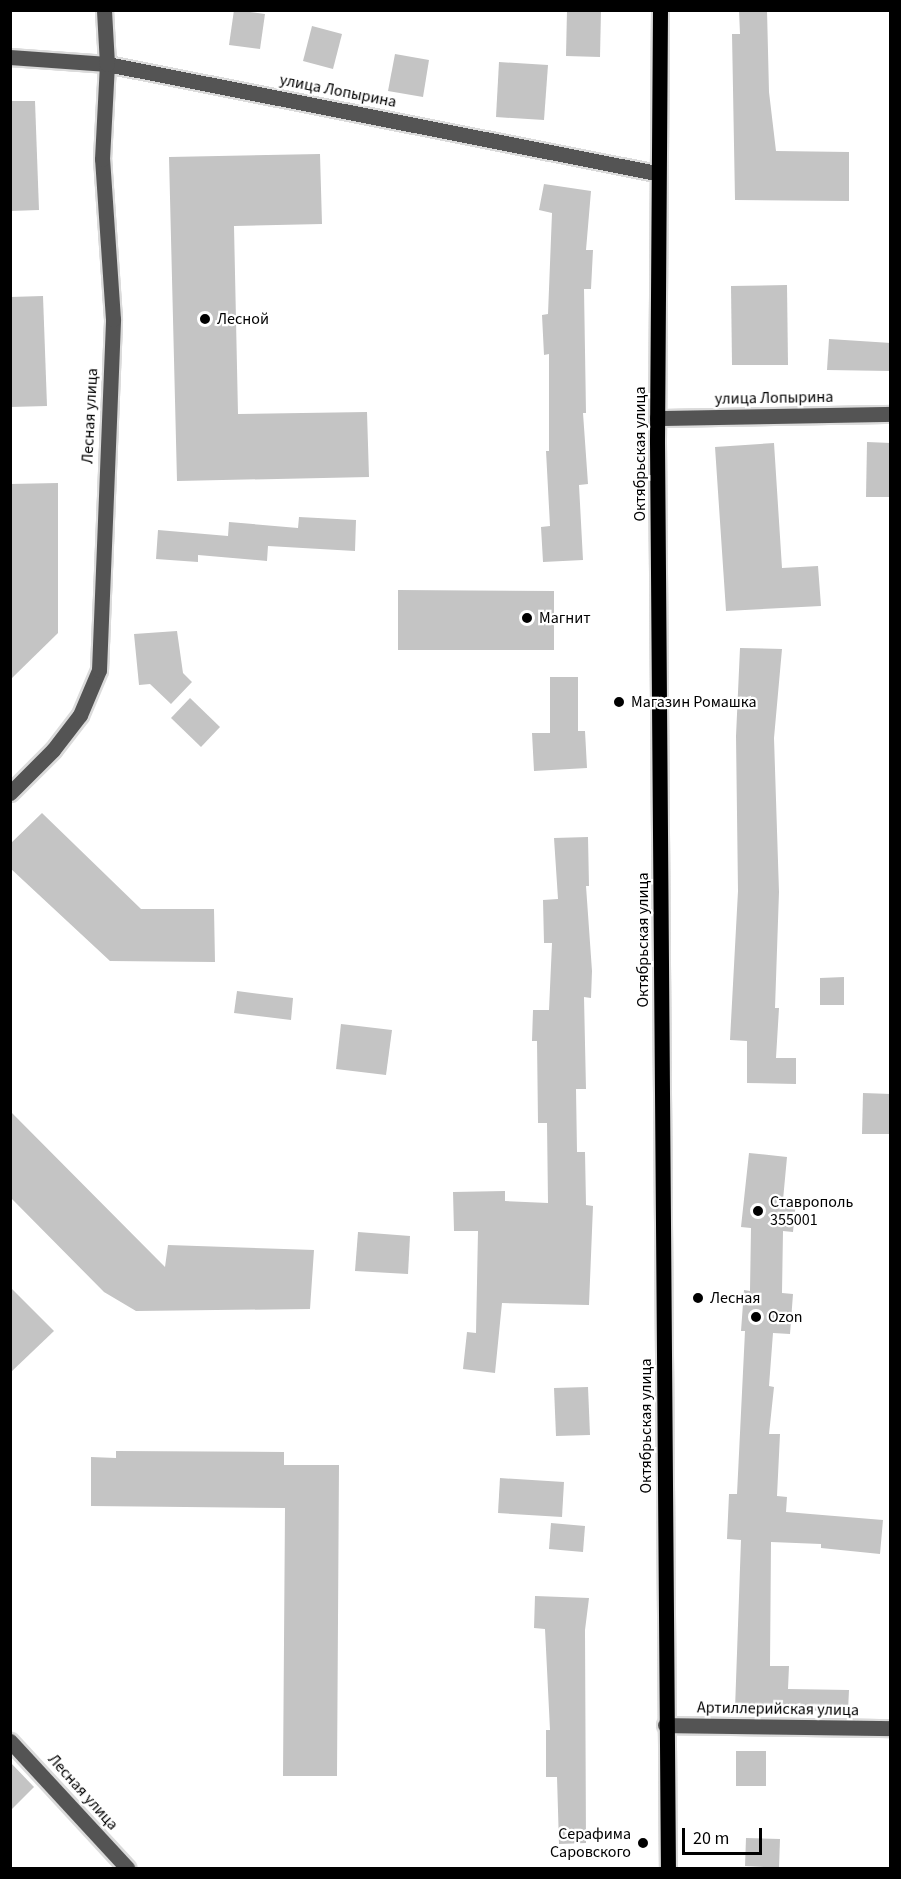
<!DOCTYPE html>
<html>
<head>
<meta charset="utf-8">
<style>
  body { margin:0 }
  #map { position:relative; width:901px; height:1879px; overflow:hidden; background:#fff; font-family:"Source Sans 3",sans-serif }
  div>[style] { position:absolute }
  .building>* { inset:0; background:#c4c4c4 }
  .roads { filter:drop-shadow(2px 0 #dbdbdb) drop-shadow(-2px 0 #dbdbdb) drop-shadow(0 2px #dbdbdb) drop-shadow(0 -2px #dbdbdb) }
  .minor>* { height:15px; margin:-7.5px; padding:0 7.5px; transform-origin:7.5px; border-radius:7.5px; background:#545454 }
  .major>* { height:15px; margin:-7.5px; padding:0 7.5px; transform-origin:7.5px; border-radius:7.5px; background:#000 }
  .dots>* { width:16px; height:16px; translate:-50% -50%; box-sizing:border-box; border:3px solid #fff; border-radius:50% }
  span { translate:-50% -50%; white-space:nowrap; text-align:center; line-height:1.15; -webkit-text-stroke:4.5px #fff; paint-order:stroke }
  .street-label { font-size:16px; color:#000 }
  .poi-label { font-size:16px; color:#000 }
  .left { translate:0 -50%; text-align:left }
  .right { translate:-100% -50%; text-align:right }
  .frame { position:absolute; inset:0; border:12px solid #000; pointer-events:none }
  .scale { position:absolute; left:682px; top:1828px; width:80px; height:27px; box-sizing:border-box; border:3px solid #000; border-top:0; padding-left:8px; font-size:18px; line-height:21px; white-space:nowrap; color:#000; -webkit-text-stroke:4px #fff; paint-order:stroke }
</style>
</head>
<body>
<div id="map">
  <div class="building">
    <div style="clip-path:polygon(234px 10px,265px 14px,260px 49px,229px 45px)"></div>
    <div style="clip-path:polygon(567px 10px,601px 10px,600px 57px,566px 56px)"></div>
    <div style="clip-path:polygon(739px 10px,767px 10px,769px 92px,776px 151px,849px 152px,849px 201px,735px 200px,732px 34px,740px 34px)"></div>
    <div style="clip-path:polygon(312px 26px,342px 34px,333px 69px,303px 61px)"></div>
    <div style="clip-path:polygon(395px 54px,429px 60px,423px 97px,388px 91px)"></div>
    <div style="clip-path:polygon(499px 62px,548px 65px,544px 120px,496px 117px)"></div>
    <div style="clip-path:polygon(10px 101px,35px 101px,39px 210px,10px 211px)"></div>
    <div style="clip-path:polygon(320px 154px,322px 224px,234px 226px,238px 414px,367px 412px,369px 477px,177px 481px,169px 157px)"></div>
    <div style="clip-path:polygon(544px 184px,591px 191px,586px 250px,593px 250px,591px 289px,584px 289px,586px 413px,583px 413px,588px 484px,579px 485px,583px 560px,543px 562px,541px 527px,550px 526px,546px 451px,549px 451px,549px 354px,544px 355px,542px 315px,548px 314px,552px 213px,539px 210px)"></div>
    <div style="clip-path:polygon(787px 285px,788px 365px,732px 365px,731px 286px)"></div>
    <div style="clip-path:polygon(43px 296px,47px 406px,10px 407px,10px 297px)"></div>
    <div style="clip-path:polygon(829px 339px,891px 343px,891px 371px,827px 370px)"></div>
    <div style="clip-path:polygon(867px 442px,891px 443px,891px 497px,866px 497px)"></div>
    <div style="clip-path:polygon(774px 443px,782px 568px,818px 566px,821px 606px,726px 611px,715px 447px)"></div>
    <div style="clip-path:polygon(58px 483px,58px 633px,10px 680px,10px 484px)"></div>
    <div style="clip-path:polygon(299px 517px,356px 520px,355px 551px,268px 546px,267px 561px,198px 555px,198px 562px,156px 559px,158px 530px,228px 536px,229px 522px,298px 528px)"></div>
    <div style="clip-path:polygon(398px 590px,554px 591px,554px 650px,398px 650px)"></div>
    <div style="clip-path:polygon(177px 631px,183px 673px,192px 682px,171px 704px,150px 684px,139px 685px,134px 634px)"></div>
    <div style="clip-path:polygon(740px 648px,782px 649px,774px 738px,779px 892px,775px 1008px,779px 1008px,776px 1058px,796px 1058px,796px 1084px,747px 1083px,747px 1041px,730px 1040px,738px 891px,736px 736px)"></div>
    <div style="clip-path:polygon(550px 677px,578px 677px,578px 731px,585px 731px,587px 768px,534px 771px,532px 733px,550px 733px)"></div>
    <div style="clip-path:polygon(190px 698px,220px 727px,201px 747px,171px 718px)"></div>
    <div style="clip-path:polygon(42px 813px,141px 909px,214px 909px,215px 962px,110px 961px,10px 868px,10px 844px)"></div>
    <div style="clip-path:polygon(588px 837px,589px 886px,586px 886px,592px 971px,591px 998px,584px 997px,586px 1089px,576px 1089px,577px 1152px,585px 1152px,586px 1205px,593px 1206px,589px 1305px,502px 1303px,495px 1373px,463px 1369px,467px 1332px,476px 1333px,478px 1231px,454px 1231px,453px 1192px,505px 1191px,505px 1201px,548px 1203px,547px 1123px,538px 1123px,537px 1041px,532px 1041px,533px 1010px,549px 1010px,552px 943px,544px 943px,543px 900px,558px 899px,554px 838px)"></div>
    <div style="clip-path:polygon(844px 977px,844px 1005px,820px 1005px,820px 978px)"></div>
    <div style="clip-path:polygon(237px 991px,293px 998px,291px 1020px,234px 1013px)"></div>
    <div style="clip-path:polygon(341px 1024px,392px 1030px,386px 1075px,336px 1069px)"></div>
    <div style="clip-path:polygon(863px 1093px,891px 1094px,891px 1134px,862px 1134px)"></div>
    <div style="clip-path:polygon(10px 1111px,165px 1267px,168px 1245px,314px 1250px,310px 1309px,136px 1311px,104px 1292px,10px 1197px)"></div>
    <div style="clip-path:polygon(749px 1153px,787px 1157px,783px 1200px,796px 1201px,793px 1232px,783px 1231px,782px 1293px,793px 1294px,790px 1334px,773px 1333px,769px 1386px,774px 1387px,769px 1434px,780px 1434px,777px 1496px,787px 1497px,786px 1512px,883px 1520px,880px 1554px,821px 1548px,821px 1544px,771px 1542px,770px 1666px,789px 1666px,788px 1689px,849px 1690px,848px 1711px,735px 1709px,741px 1540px,727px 1539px,729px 1494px,737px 1494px,745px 1331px,741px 1331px,744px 1290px,750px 1291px,751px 1228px,741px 1227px)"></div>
    <div style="clip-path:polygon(358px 1232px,410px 1236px,408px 1274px,355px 1271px)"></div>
    <div style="clip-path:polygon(10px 1287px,54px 1331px,10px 1373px)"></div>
    <div style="clip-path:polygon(588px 1387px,590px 1435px,556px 1436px,554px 1388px)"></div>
    <div style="clip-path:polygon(116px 1451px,284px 1452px,284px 1465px,339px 1465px,337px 1776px,283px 1776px,285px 1508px,91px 1506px,91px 1457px,116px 1458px)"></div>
    <div style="clip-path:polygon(500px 1478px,564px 1482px,562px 1517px,498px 1513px)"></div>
    <div style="clip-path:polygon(551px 1523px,585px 1526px,583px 1552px,549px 1549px)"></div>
    <div style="clip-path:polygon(535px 1596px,589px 1598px,585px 1630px,586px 1843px,559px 1844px,557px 1777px,546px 1777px,546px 1730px,550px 1730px,545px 1629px,534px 1628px)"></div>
    <div style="clip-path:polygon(736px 1751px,766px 1751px,766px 1786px,736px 1786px)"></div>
    <div style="clip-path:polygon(10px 1762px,34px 1787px,10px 1811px)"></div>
    <div style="clip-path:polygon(746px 1838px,780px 1839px,779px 1868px,745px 1866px)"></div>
  </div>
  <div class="roads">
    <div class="minor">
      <div style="left:10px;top:57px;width:97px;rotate:4.1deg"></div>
      <div style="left:107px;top:64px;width:560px;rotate:11.23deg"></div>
      <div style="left:657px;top:418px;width:233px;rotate:-1deg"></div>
      <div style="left:10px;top:793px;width:61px;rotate:-45deg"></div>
      <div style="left:53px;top:750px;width:44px;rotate:-52.4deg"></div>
      <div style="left:80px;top:715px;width:49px;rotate:-67.1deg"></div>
      <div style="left:99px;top:670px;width:351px;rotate:-87.7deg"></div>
      <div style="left:113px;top:319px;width:160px;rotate:-93.9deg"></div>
      <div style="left:102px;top:159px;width:95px;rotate:-87deg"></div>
      <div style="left:107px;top:64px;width:54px;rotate:-93.2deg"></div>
      <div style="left:665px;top:1725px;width:225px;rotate:0.8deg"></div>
      <div style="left:10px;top:1741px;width:173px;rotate:47.3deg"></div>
    </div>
    <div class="major">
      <div style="left:660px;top:10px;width:432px;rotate:90.4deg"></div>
      <div style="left:657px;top:442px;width:1426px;rotate:89.56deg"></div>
    </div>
  </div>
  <div class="dots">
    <div style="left:205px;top:319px;background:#000"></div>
    <div style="left:527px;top:618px;background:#000"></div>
    <div style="left:619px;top:702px;background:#000"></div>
    <div style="left:758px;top:1211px;background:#000"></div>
    <div style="left:698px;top:1298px;background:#000"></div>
    <div style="left:756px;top:1317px;background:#000"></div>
    <div style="left:643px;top:1843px;background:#000"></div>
  </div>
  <div class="street-label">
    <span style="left:338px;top:91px;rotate:11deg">улица Лопырина</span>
    <span style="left:774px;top:398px;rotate:-1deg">улица Лопырина</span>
    <span style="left:90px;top:416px;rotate:-87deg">Лесная улица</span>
    <span style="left:640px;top:454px;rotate:-90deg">Октябрьская улица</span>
    <span style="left:643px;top:940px;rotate:-90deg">Октябрьская улица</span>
    <span style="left:646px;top:1426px;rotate:-90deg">Октябрьская улица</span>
    <span style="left:778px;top:1709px;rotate:1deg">Артиллерийская улица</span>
    <span style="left:83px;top:1792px;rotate:48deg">Лесная улица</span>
  </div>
  <div class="poi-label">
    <span class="left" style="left:217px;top:319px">Лесной</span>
    <span class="left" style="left:539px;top:618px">Магнит</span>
    <span class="left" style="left:631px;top:702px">Магазин Ромашка</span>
    <span class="left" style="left:770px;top:1211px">Ставрополь<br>355001</span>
    <span class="left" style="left:710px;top:1298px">Лесная</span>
    <span class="left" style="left:768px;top:1317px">Ozon</span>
    <span class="right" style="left:631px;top:1843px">Серафима<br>Саровского</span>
  </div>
  <div class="frame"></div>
  <div class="scale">20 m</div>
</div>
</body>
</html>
